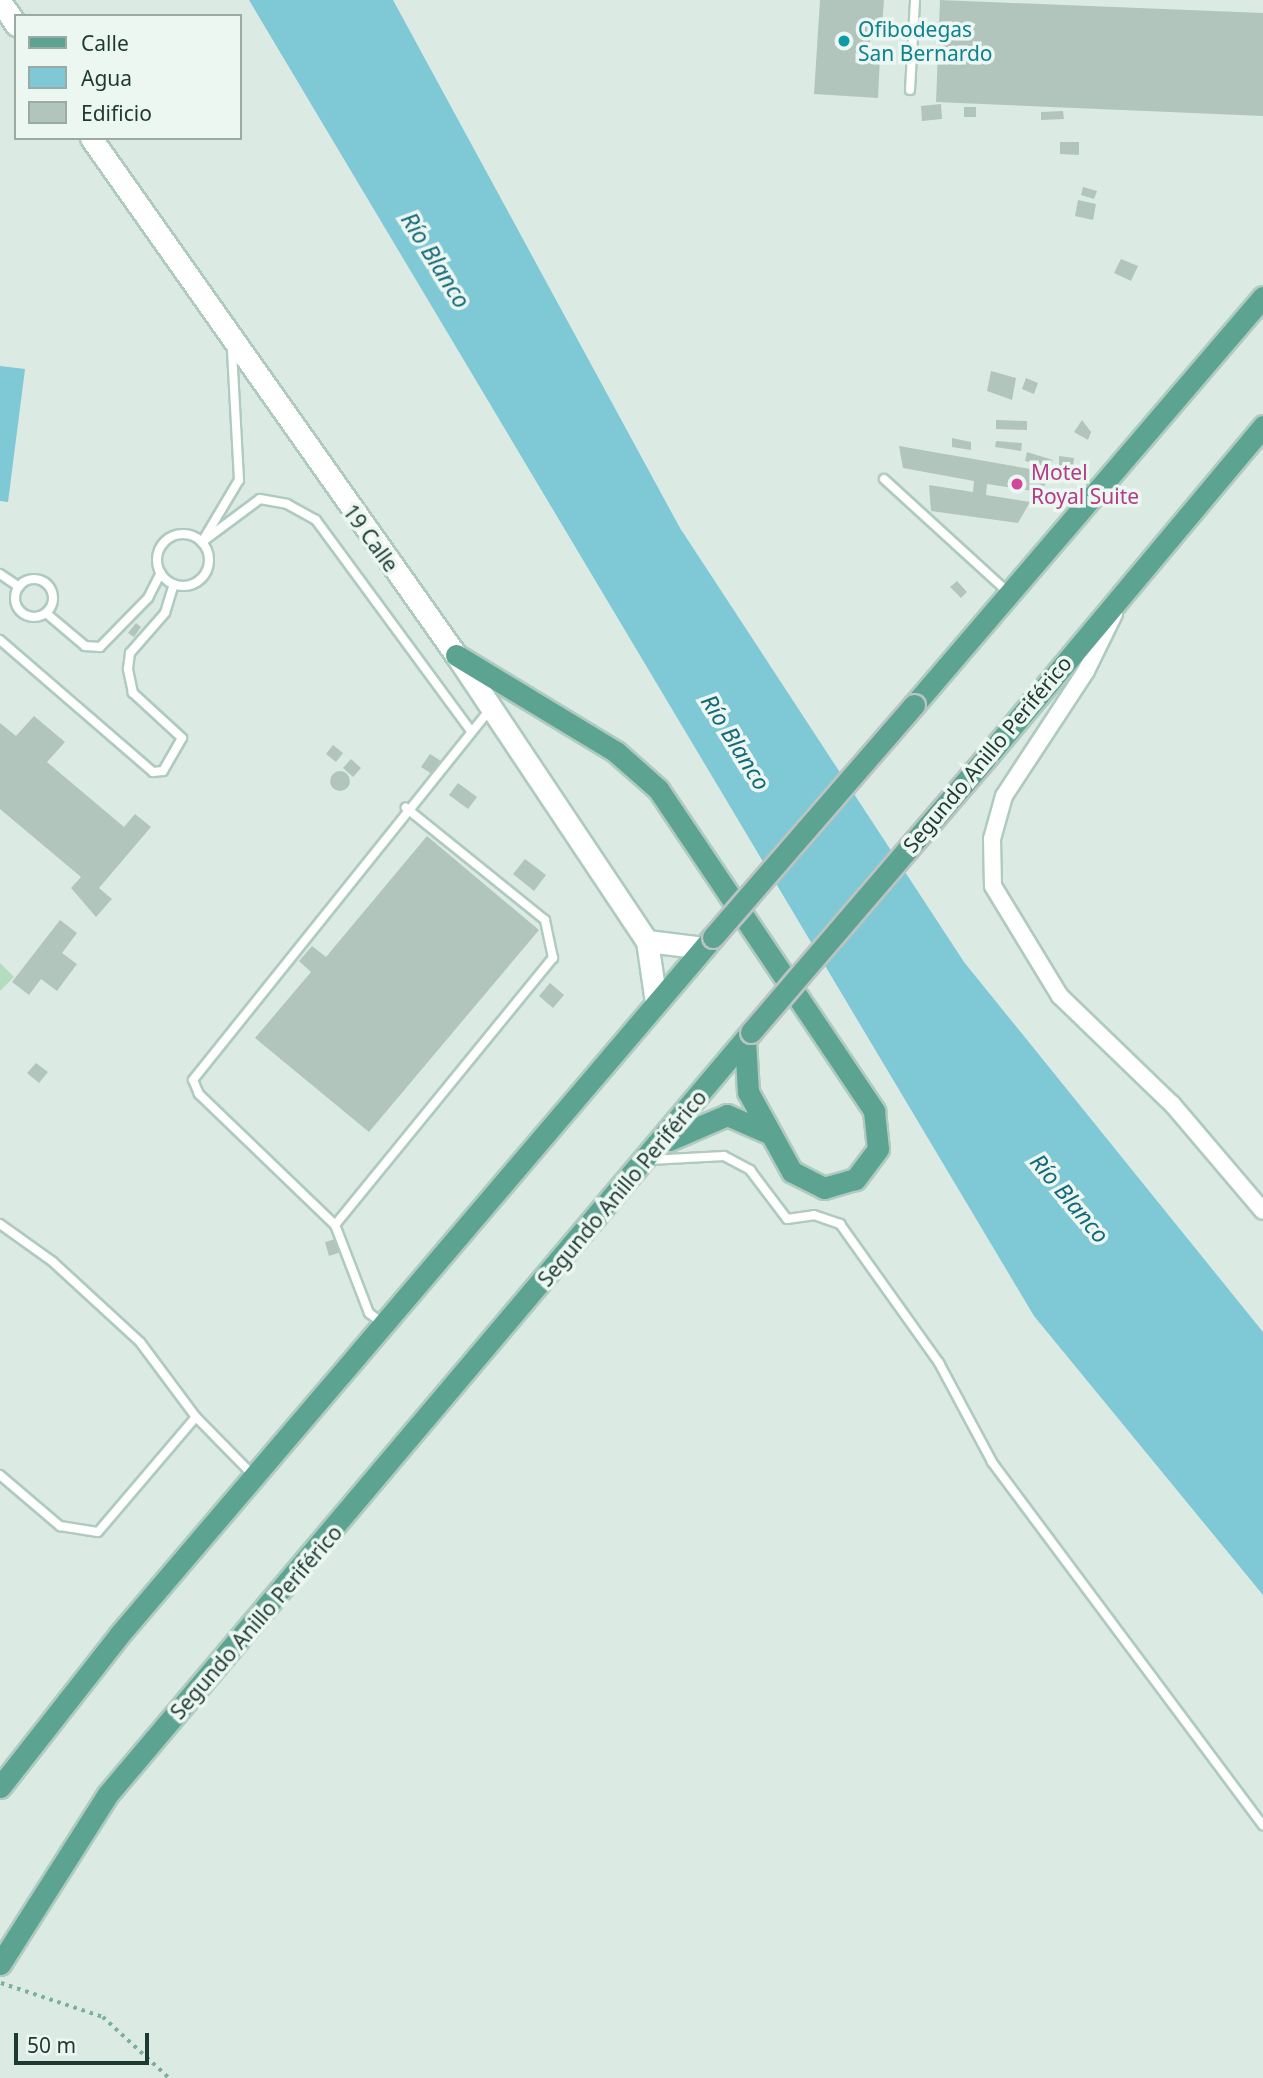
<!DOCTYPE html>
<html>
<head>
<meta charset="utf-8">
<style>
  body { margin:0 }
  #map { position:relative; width:1263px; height:2078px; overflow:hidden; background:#dceae4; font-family:"Noto Sans",sans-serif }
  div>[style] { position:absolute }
  .green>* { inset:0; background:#b3debe }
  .water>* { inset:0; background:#7fc8d5 }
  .building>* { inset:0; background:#b2c5bd }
  .round { border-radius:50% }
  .path>* { height:3.5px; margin-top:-1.75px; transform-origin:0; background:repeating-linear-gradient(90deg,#7ab09f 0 3.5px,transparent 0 8.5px) }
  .roads { filter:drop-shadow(2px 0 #afcbc0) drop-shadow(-2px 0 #afcbc0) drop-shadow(0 2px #afcbc0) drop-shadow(0 -2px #afcbc0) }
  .lane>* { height:8px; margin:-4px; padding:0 4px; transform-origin:4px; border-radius:4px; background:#fff }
  .lane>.ring { margin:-4px; padding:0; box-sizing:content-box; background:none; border:8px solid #fff; border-radius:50% }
  .street>* { height:16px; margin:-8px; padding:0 8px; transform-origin:8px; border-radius:8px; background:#fff }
  .secondary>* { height:21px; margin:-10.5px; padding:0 10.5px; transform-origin:10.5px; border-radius:10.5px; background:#fff }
  .primary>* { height:21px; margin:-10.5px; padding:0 10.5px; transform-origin:10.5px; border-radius:10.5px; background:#5da391 }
  .bridges { filter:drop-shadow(2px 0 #bbc4c2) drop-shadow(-2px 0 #bbc4c2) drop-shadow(0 2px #bbc4c2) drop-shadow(0 -2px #bbc4c2) }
  .primary-bridge>* { height:21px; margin:-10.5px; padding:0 10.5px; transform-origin:10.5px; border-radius:10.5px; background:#5da391 }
  .dots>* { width:19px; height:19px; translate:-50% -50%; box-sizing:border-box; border:4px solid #edf7f2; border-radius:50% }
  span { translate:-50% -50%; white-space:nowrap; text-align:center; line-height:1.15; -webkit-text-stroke:7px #edf7f2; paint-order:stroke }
  .culture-label { font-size:21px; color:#0d838f }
  .left { translate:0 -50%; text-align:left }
  .hotel-label { font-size:21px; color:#b23c85 }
  .street-label { font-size:21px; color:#1d3a32 }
  .water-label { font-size:23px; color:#146979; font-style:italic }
  .legend { position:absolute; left:14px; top:14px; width:228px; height:126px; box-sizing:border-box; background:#edf7f2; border:2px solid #9aaba5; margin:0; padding:9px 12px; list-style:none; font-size:21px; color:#1d3a32 }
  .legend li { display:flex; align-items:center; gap:14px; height:35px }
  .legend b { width:35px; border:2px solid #9aaba5 }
  .scale { position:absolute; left:14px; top:2033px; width:135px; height:32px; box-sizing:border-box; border:4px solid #1d3a32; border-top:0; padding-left:9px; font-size:21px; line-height:24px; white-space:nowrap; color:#1d3a32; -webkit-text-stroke:5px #edf7f2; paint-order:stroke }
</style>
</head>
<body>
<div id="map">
  <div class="green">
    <div style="clip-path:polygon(0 963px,14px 977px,0 991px)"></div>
  </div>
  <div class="water">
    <div style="clip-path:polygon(249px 0,393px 0,680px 528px,964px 962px,1263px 1332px,1263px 1595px,1034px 1316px)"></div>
    <div style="clip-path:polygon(0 366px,25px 369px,8px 502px,0 501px)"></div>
  </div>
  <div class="building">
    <div style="clip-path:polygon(820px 0,884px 0,882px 26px,871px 25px,869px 56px,880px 57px,878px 98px,814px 94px)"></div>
    <div style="clip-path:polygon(940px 0,1263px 13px,1263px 116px,936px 102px)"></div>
    <div style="clip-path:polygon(941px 104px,942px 119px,922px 121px,921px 106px)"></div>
    <div style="clip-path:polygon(964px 107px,976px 107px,976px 117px,964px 117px)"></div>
    <div style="clip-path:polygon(1063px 111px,1064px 119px,1041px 120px,1041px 112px)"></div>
    <div style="clip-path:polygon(1060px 142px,1079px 142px,1079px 155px,1060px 154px)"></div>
    <div style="clip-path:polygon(1083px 187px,1097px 191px,1094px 199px,1081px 195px)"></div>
    <div style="clip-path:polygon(1078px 200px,1096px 204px,1093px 220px,1075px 216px)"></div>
    <div style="clip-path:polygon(1121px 259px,1138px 266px,1131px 281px,1114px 273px)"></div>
    <div style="clip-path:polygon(991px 371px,1016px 378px,1012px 400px,987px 391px)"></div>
    <div style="clip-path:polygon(1026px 378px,1038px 383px,1034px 394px,1022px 389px)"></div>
    <div style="clip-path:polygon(996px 420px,1027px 421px,1027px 430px,996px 429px)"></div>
    <div style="clip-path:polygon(1082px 420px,1091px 432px,1088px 440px,1074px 432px)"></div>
    <div style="clip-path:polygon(952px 438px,971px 442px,971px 450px,952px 447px)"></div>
    <div style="clip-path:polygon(996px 441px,1022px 443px,1021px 451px,995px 447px)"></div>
    <div style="clip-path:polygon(899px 446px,1053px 473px,1040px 492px,987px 484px,986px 495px,1030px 502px,1018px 523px,931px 511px,929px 485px,973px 492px,974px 481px,903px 468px)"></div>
    <div style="clip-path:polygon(1027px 452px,1053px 460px,1049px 467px,1025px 461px)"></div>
    <div style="clip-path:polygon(1059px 456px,1074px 458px,1072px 476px,1059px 472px)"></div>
    <div style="clip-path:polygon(957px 581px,967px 592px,961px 598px,950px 587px)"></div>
    <div style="clip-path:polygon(136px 623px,141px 627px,134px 637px,128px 633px)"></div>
    <div style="clip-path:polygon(34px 716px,65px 742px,47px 762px,124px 827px,135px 814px,151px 827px,99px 888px,112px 899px,96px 917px,71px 888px,81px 877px,0 809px,0 723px,16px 736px)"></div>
    <div style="clip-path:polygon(333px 745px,343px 753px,336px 762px,326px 754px)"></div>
    <div style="clip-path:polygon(430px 754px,441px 761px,432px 774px,421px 767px)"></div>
    <div style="clip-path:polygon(351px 759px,361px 768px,353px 777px,343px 768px)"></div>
    <div class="round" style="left:330px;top:771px;width:20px;height:20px"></div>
    <div style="clip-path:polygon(458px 783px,477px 797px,468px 809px,449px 795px)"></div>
    <div style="clip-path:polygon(427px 836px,539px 930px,369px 1132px,255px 1038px,311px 972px,299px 961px,312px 946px,326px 957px)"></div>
    <div style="clip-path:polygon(525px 859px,546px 875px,534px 891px,513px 874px)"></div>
    <div style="clip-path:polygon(60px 920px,77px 933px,62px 953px,77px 964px,57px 991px,41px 979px,29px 995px,12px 982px)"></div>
    <div style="clip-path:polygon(550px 983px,564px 995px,553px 1008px,539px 996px)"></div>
    <div style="clip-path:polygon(36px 1063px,48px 1072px,39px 1083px,27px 1073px)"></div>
    <div style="clip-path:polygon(339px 1238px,344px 1251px,329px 1256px,325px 1242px)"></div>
  </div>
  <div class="path">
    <div style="left:1px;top:1983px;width:108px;rotate:18.4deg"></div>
    <div style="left:103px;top:2017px;width:90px;rotate:42.7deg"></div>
  </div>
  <div class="roads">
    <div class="lane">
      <div style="left:910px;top:90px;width:90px;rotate:-86.8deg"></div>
      <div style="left:884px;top:479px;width:169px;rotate:42.4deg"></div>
      <div class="ring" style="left:157px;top:534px;width:44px;height:44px"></div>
      <div style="left:202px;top:542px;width:72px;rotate:-36.6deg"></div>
      <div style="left:260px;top:499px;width:27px;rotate:10deg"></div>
      <div style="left:287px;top:504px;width:33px;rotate:29deg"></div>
      <div style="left:316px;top:520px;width:262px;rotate:53.7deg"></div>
      <div style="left:202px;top:542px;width:72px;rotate:-59.2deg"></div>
      <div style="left:239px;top:480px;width:131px;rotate:-93.1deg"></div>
      <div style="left:0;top:574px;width:23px;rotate:34deg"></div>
      <div class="ring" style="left:15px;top:579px;width:30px;height:30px"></div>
      <div style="left:46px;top:613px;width:51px;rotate:40.2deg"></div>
      <div style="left:85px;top:646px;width:15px;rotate:4deg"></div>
      <div style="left:100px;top:647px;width:69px;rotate:-45.6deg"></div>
      <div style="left:148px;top:598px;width:28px;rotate:-63deg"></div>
      <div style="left:0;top:640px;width:202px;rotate:40.8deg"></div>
      <div style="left:153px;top:772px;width:10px;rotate:-6deg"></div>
      <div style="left:163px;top:771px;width:38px;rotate:-60deg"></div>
      <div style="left:182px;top:738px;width:67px;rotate:-137.4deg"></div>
      <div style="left:133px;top:693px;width:25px;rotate:-102deg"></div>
      <div style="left:128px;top:669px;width:16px;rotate:-83deg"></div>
      <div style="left:130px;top:653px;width:53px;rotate:-48.8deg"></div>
      <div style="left:165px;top:613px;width:30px;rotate:-73deg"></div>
      <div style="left:650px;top:1160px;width:74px;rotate:-3.1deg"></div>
      <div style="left:724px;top:1156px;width:30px;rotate:28deg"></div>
      <div style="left:750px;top:1170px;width:61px;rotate:52.9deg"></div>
      <div style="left:787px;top:1219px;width:27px;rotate:-8deg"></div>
      <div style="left:814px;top:1215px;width:28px;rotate:19deg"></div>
      <div style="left:840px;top:1224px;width:171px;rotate:54.5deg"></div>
      <div style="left:939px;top:1363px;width:112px;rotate:61.8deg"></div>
      <div style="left:992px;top:1462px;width:453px;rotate:53.3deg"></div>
      <div style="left:0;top:1224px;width:65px;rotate:35.6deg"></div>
      <div style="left:53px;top:1262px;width:118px;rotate:42.6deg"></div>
      <div style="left:140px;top:1342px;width:94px;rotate:53.3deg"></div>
      <div style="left:196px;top:1417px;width:83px;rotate:45.5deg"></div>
      <div style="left:335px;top:1225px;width:345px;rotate:-50.8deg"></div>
      <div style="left:553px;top:958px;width:39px;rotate:-102deg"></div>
      <div style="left:545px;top:920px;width:179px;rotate:-141.1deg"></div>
      <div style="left:381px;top:1322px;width:15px;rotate:-143deg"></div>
      <div style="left:369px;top:1313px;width:94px;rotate:-111.1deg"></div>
      <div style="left:335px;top:1225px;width:189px;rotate:-136.1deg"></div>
      <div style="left:199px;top:1094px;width:15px;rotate:-113deg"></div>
      <div style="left:193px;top:1080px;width:474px;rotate:-51.3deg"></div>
      <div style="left:0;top:1475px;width:79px;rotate:40.4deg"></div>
      <div style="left:60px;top:1526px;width:38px;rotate:9deg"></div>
      <div style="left:98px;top:1532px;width:151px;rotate:-49.6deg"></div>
    </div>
    <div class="street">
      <div style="left:1114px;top:614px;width:64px;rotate:116.2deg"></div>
      <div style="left:1086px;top:671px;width:149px;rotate:123.3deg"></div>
      <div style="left:1004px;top:796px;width:45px;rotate:105.6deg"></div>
      <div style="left:992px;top:839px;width:47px;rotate:88.8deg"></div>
      <div style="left:993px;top:886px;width:129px;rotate:58.7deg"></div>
      <div style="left:1060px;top:996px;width:156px;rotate:44deg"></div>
      <div style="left:1172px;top:1104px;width:140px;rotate:49.6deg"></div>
    </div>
    <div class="secondary">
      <div style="left:0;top:1px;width:29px;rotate:56deg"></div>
      <div style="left:91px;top:138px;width:633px;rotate:54.78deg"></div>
      <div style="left:456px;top:655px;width:344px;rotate:56.3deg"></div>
      <div style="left:647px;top:941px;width:63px;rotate:81.7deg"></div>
      <div style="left:647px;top:941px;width:57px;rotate:7deg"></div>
    </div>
    <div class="primary">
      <div style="left:456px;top:655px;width:187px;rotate:31.2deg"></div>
      <div style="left:616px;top:752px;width:56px;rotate:41.4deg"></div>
      <div style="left:658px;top:789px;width:388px;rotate:56.1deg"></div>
      <div style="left:874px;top:1111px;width:38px;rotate:84deg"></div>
      <div style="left:878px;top:1149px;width:38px;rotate:127deg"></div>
      <div style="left:855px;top:1179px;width:32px;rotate:164deg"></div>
      <div style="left:824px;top:1188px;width:36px;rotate:-153deg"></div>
      <div style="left:792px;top:1172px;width:91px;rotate:-118.8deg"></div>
      <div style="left:748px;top:1092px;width:52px;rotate:-93.3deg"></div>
      <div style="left:914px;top:705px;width:537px;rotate:-49.46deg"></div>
      <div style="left:985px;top:759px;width:434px;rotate:-50.1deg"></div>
      <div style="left:669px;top:1140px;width:63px;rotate:-23.3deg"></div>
      <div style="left:727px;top:1115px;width:43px;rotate:23.6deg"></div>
      <div style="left:0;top:1787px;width:193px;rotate:-51.9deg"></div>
      <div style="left:119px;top:1635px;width:917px;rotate:-49.6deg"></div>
      <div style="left:0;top:1964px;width:201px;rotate:-57.6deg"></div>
      <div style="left:108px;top:1794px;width:997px;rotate:-49.84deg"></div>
    </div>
  </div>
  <div class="bridges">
    <div class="primary-bridge">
      <div style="left:713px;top:937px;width:307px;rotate:-49.1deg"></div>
      <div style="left:751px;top:1032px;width:360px;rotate:-49.4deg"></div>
    </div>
  </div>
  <div class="dots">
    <div style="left:844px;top:41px;background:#0f9aa8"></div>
    <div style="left:1017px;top:484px;background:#d1479c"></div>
  </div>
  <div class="culture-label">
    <span class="left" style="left:858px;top:41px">Ofibodegas<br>San Bernardo</span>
  </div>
  <div class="hotel-label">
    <span class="left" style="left:1031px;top:484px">Motel<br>Royal Suite</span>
  </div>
  <div class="street-label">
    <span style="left:371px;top:538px;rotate:54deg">19 Calle</span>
    <span style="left:987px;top:754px;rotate:-50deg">Segundo Anillo Periférico</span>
    <span style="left:622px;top:1188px;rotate:-50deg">Segundo Anillo Periférico</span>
    <span style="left:256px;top:1622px;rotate:-49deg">Segundo Anillo Periférico</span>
  </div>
  <div class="water-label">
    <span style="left:436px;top:260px;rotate:58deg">Río Blanco</span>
    <span style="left:736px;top:742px;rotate:58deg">Río Blanco</span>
    <span style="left:1070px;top:1198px;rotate:50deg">Río Blanco</span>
  </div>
  <ul class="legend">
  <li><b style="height:9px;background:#5da391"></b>Calle</li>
  <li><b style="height:19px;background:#7fc8d5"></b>Agua</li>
  <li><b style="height:19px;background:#b2c5bd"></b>Edificio</li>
  </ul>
  <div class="scale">50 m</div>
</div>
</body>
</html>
